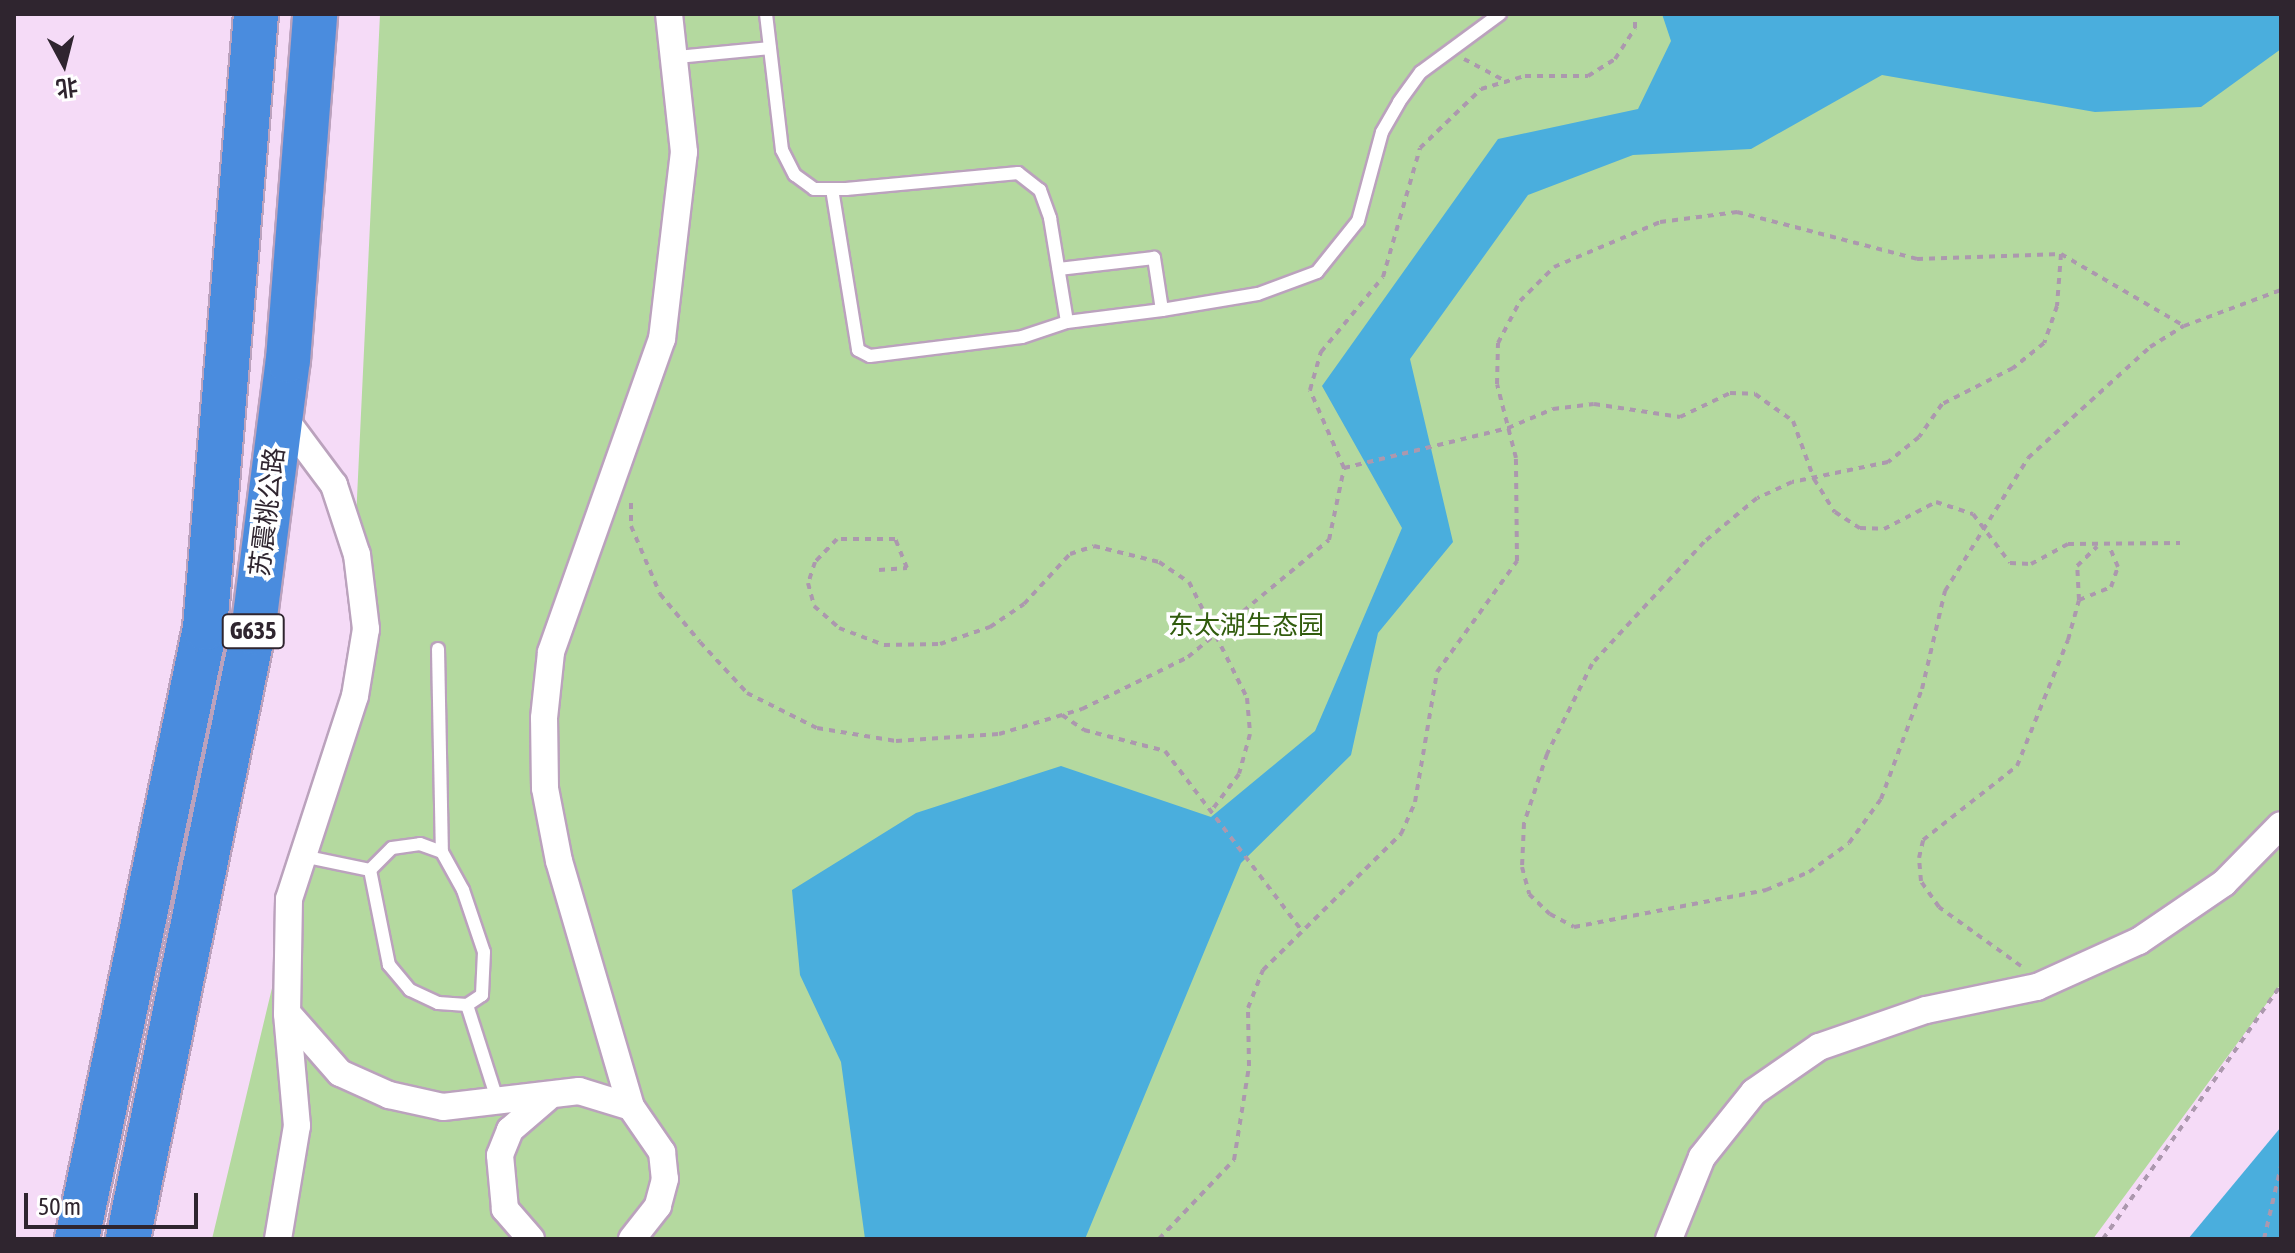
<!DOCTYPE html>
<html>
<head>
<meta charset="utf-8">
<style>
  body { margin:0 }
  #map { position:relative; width:2295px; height:1253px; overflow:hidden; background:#f5dbf7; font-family:"Asap Condensed","Noto Sans SC",sans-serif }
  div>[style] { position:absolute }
  .green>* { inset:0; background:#b4d99f }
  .water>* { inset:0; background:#4aaedd }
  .path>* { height:4px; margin-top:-2px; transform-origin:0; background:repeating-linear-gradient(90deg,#ac98ae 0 6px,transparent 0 12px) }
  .roads { filter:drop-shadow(2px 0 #bba2bd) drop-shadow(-2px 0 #bba2bd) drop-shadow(0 2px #bba2bd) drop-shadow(0 -2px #bba2bd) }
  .lane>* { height:12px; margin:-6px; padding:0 6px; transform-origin:6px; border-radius:6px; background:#fff }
  .street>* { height:26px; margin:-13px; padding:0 13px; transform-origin:13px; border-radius:13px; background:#fff }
  .highway>* { height:44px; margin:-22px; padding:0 22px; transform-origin:22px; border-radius:22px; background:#4a8cde }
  span { translate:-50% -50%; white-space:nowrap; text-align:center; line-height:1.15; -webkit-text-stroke:7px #fff; paint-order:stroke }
  .shield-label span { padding:2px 6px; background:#fff; border:2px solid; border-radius:6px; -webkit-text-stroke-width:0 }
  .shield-label { font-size:24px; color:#2f252f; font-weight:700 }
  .street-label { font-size:26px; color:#2f252f }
  .park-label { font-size:26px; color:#315c0d }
  .frame { position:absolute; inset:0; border:16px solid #2f252f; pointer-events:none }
  .north { position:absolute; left:24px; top:24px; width:80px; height:80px; -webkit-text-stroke:6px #fff; paint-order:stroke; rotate:173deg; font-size:22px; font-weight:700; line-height:32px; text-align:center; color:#2f252f }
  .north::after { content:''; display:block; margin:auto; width:28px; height:36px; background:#2f252f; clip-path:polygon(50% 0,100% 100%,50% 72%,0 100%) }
  .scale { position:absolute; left:24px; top:1193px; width:174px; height:36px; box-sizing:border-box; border:4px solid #2f252f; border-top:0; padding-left:10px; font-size:24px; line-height:28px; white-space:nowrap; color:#2f252f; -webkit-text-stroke:6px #fff; paint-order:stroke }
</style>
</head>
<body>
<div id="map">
  <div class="green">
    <div style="clip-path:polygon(380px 14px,2281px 14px,2281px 984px,2093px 1239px,212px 1239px,349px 666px)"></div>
  </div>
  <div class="water">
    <div style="clip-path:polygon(1662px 14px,2281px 14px,2281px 49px,2201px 107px,2095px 112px,1882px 75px,1751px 149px,1633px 155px,1528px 195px,1410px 359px,1453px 542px,1378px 633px,1351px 755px,1241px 863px,1085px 1239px,865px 1239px,841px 1062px,800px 975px,792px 890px,916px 813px,1061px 766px,1211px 817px,1315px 731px,1402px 528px,1322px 386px,1498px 139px,1638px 109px,1671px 41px)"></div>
    <div style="clip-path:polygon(2281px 1127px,2281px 1239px,2188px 1239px)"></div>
  </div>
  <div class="path">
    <div style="left:1464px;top:59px;width:49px;rotate:28.1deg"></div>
    <div style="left:2061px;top:254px;width:52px;rotate:94.4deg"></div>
    <div style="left:2057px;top:306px;width:39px;rotate:109deg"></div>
    <div style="left:2044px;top:343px;width:40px;rotate:141deg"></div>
    <div style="left:2013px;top:368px;width:80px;rotate:153.1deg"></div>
    <div style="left:1942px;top:404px;width:40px;rotate:124.9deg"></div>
    <div style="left:1919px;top:437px;width:40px;rotate:141deg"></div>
    <div style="left:1888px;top:462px;width:98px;rotate:168.2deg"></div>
    <div style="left:1792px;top:482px;width:38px;rotate:155deg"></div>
    <div style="left:1757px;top:498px;width:69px;rotate:140.3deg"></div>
    <div style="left:1704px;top:542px;width:166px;rotate:132.6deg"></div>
    <div style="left:1592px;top:664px;width:101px;rotate:116.6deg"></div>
    <div style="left:1547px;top:754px;width:73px;rotate:108.4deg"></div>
    <div style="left:1524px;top:823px;width:44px;rotate:92.6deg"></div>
    <div style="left:1522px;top:867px;width:28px;rotate:75deg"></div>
    <div style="left:1529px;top:894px;width:29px;rotate:44deg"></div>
    <div style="left:1550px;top:914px;width:27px;rotate:28deg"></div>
    <div style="left:1574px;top:927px;width:196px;rotate:-10.9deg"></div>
    <div style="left:1766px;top:890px;width:47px;rotate:-22.7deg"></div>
    <div style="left:1809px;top:872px;width:49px;rotate:-35.9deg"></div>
    <div style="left:1849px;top:843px;width:54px;rotate:-54deg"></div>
    <div style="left:1881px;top:799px;width:117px;rotate:-69.6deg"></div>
    <div style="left:1922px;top:689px;width:101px;rotate:-76.8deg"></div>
    <div style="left:1945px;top:591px;width:157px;rotate:-58deg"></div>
    <div style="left:2028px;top:458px;width:165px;rotate:-42.3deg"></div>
    <div style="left:2150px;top:347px;width:40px;rotate:-32deg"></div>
    <div style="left:2184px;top:326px;width:103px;rotate:-20.4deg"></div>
    <div style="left:1344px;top:468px;width:169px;rotate:-13.7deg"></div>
    <div style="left:1508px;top:428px;width:49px;rotate:-22.9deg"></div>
    <div style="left:1553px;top:409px;width:41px;rotate:-7deg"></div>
    <div style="left:1594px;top:404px;width:87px;rotate:8.6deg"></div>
    <div style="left:1680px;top:417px;width:55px;rotate:-25.6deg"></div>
    <div style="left:1730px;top:393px;width:25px;rotate:2deg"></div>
    <div style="left:1755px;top:394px;width:47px;rotate:35.4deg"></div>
    <div style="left:1793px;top:421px;width:62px;rotate:70.1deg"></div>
    <div style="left:1814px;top:479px;width:39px;rotate:58deg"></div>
    <div style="left:1835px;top:512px;width:30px;rotate:33deg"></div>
    <div style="left:1860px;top:528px;width:24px;rotate:2deg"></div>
    <div style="left:1884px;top:529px;width:59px;rotate:-27.4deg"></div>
    <div style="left:1936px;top:502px;width:39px;rotate:18deg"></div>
    <div style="left:1973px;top:514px;width:61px;rotate:52.9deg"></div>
    <div style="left:2010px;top:563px;width:21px;rotate:3deg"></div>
    <div style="left:2031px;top:564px;width:42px;rotate:-28.4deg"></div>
    <div style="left:2068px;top:544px;width:112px;rotate:-0.5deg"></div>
    <div style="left:631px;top:503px;width:23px;rotate:90deg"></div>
    <div style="left:631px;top:526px;width:74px;rotate:66.9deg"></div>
    <div style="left:660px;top:594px;width:62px;rotate:50.2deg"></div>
    <div style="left:700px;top:642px;width:69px;rotate:47.3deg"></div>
    <div style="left:747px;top:693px;width:78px;rotate:26.6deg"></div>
    <div style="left:817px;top:728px;width:80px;rotate:9.3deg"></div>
    <div style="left:896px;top:741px;width:103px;rotate:-3.9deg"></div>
    <div style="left:999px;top:734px;width:87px;rotate:-16.8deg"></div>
    <div style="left:1082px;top:709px;width:118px;rotate:-26.1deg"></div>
    <div style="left:1188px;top:657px;width:183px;rotate:-39.7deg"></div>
    <div style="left:1329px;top:540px;width:74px;rotate:-78.2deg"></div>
    <div style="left:1344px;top:468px;width:85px;rotate:-113.6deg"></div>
    <div style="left:1310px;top:390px;width:40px;rotate:-74deg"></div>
    <div style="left:1321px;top:352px;width:97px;rotate:-50.4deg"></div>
    <div style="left:1383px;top:277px;width:134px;rotate:-74deg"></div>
    <div style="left:1420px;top:148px;width:85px;rotate:-44deg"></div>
    <div style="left:1481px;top:89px;width:46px;rotate:-16.5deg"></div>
    <div style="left:1525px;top:76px;width:63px"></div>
    <div style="left:1588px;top:76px;width:32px;rotate:-32deg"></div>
    <div style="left:1615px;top:59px;width:37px;rotate:-57deg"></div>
    <div style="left:1635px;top:28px;width:14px;rotate:-90deg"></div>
    <div style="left:879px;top:570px;width:28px;rotate:-4deg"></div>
    <div style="left:907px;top:568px;width:31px;rotate:-112deg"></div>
    <div style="left:895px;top:539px;width:58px;rotate:180deg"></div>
    <div style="left:837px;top:539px;width:32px;rotate:134deg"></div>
    <div style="left:815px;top:562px;width:22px;rotate:108deg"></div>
    <div style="left:808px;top:583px;width:24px;rotate:75deg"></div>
    <div style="left:814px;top:606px;width:33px;rotate:41deg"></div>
    <div style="left:839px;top:628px;width:48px;rotate:20.7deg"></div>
    <div style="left:884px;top:645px;width:56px;rotate:-1deg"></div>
    <div style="left:940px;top:644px;width:53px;rotate:-18.8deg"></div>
    <div style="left:990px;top:627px;width:41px;rotate:-34.1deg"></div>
    <div style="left:1024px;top:604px;width:68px;rotate:-47.4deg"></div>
    <div style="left:1070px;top:554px;width:25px;rotate:-18deg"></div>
    <div style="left:1094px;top:546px;width:67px;rotate:13.8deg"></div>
    <div style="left:1159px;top:562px;width:36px;rotate:34deg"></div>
    <div style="left:1189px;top:582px;width:130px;rotate:63.4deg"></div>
    <div style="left:1247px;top:698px;width:36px;rotate:85deg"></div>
    <div style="left:1250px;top:734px;width:41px;rotate:105.4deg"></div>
    <div style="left:1239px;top:774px;width:45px;rotate:126.9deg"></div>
    <div style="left:2079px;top:600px;width:35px;rotate:-22deg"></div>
    <div style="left:2111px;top:587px;width:21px;rotate:-71deg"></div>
    <div style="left:2118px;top:567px;width:23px;rotate:-113deg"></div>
    <div style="left:1062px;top:715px;width:27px;rotate:34deg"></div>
    <div style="left:1084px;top:730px;width:84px;rotate:14.5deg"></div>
    <div style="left:1165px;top:751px;width:226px;rotate:52.7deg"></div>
    <div style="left:2021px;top:966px;width:101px;rotate:-144.3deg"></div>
    <div style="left:1939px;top:907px;width:32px;rotate:-125deg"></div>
    <div style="left:1921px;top:881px;width:23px;rotate:-95deg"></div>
    <div style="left:1919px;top:858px;width:18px;rotate:-77deg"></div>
    <div style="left:1923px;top:840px;width:120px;rotate:-38.2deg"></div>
    <div style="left:2017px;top:766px;width:136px;rotate:-68deg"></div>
    <div style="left:2068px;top:640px;width:41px;rotate:-74.6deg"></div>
    <div style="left:2079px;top:600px;width:34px;rotate:-93deg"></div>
    <div style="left:2077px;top:566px;width:28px;rotate:-44deg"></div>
    <div style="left:1159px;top:1239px;width:109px;rotate:-46.5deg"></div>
    <div style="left:1234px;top:1160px;width:95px;rotate:-80.9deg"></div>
    <div style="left:1249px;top:1066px;width:58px;rotate:-91deg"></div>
    <div style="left:1248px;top:1008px;width:41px;rotate:-68.5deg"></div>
    <div style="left:1263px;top:970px;width:194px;rotate:-44.6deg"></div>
    <div style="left:1401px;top:834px;width:35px;rotate:-66deg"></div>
    <div style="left:1415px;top:802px;width:132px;rotate:-80.4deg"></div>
    <div style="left:1437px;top:672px;width:137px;rotate:-54.2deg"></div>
    <div style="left:1517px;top:561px;width:103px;rotate:-90.6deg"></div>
    <div style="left:1516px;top:458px;width:76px;rotate:-104.4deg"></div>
    <div style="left:1497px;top:384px;width:41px;rotate:-88.6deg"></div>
    <div style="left:1498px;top:343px;width:47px;rotate:-62.4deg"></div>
    <div style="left:1520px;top:301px;width:48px;rotate:-45deg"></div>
    <div style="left:1554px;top:267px;width:115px;rotate:-23deg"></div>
    <div style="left:1660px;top:222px;width:78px;rotate:-7.4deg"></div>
    <div style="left:1737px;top:212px;width:186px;rotate:14.6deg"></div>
    <div style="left:1917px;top:259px;width:144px;rotate:-2deg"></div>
    <div style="left:2061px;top:254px;width:143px;rotate:30.3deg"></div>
    <div style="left:2103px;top:1239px;width:310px;rotate:-55deg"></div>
    <div style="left:2264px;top:1239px;width:75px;rotate:-76.9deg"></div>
  </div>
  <div class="roads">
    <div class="lane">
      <div style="left:766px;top:14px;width:137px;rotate:83.3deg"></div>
      <div style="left:782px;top:150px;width:28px;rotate:63deg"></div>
      <div style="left:795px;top:175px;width:24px;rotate:36deg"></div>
      <div style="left:814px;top:189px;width:32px"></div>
      <div style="left:846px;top:189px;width:173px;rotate:-5.3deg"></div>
      <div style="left:1018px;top:173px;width:28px;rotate:38deg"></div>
      <div style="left:1040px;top:190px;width:30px;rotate:70deg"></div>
      <div style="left:1050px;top:218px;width:105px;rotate:80.7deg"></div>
      <div style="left:1067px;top:322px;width:96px;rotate:-7.2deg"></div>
      <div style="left:1162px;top:310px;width:53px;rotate:-98.7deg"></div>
      <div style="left:1154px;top:258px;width:96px;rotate:173.4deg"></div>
      <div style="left:678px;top:57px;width:92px;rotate:-5.6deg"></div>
      <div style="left:832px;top:189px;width:163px;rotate:80.8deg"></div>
      <div style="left:858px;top:350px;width:13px;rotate:27deg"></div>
      <div style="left:870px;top:356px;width:153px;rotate:-7.1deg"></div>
      <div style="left:1022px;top:337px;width:47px;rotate:-18.4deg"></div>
      <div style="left:1162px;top:310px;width:97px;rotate:-9.5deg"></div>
      <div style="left:1258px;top:294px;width:63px;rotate:-20.4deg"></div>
      <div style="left:1317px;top:272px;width:65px;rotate:-51.2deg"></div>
      <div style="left:1358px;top:221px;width:92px;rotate:-74.9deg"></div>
      <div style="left:1382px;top:132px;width:34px;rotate:-60deg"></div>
      <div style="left:1399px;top:102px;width:37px;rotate:-54deg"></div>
      <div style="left:1421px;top:72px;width:98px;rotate:-36.3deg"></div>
      <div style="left:438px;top:649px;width:203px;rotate:88.9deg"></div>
      <div style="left:303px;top:856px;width:68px;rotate:11.8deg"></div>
      <div style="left:467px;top:1005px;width:29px;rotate:-176deg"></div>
      <div style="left:438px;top:1003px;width:31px;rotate:-155deg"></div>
      <div style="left:410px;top:990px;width:33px;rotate:-130deg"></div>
      <div style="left:389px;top:965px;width:97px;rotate:-101.3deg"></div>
      <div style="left:370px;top:870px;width:31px;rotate:-45deg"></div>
      <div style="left:392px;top:848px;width:28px;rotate:-8deg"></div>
      <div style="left:420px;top:844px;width:23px;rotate:20deg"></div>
      <div style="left:442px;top:852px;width:43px;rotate:61.1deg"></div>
      <div style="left:463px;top:890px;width:65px;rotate:71.3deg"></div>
      <div style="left:484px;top:952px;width:43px;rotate:92.7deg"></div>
      <div style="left:482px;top:995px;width:18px;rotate:146deg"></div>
      <div style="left:467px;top:1005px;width:102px;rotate:72.3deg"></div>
    </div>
    <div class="street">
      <div style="left:289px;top:1015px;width:77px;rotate:48.7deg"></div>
      <div style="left:340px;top:1073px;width:54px;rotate:24.2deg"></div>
      <div style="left:389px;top:1095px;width:55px;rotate:12.5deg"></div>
      <div style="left:443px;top:1107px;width:137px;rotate:-6.7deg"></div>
      <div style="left:579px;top:1091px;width:54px;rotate:17.1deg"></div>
      <div style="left:631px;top:1107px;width:55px;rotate:55.4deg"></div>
      <div style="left:662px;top:1152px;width:27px;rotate:84deg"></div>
      <div style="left:665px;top:1179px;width:28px;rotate:105deg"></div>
      <div style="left:658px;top:1206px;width:42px;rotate:128.2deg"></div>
      <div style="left:631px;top:1107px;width:256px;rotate:-106.3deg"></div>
      <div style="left:559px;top:861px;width:74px;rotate:-100.9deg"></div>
      <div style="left:545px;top:788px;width:70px;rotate:-90.8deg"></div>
      <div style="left:544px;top:718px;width:66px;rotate:-83.9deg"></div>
      <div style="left:551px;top:652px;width:332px;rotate:-70.5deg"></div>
      <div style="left:662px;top:339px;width:188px;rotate:-83.3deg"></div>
      <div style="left:684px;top:152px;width:139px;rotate:-96.2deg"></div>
      <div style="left:278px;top:1239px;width:115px;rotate:-80.5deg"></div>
      <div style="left:297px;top:1126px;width:112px;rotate:-95.1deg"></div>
      <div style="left:287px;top:1014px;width:115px;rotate:-89deg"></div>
      <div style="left:289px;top:899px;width:213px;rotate:-72deg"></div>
      <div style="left:355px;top:696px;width:68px;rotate:-80.7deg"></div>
      <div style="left:366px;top:629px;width:75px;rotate:-96.9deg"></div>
      <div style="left:357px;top:555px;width:74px;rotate:-108.2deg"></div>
      <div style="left:334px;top:485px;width:89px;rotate:-126.7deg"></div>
      <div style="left:531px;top:1239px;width:40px;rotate:-131deg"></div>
      <div style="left:505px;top:1209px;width:54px;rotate:-95.3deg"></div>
      <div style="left:500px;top:1155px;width:27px;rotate:-68deg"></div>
      <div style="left:510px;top:1130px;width:48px;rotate:-40.7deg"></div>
      <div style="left:1669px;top:1239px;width:88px;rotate:-68.1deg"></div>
      <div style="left:1702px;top:1157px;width:83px;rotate:-51.3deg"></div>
      <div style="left:1754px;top:1092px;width:79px;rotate:-34.7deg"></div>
      <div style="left:1819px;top:1047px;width:113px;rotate:-19.1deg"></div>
      <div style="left:1926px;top:1010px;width:113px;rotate:-11.7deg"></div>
      <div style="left:2037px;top:987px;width:112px;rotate:-24.3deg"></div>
      <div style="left:2139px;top:941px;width:103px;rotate:-34.3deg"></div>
      <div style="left:2224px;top:883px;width:81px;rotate:-45.5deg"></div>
    </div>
    <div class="highway">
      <div style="left:77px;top:1239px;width:624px;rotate:-78.17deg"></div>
      <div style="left:205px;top:628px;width:616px;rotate:-85.25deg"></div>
      <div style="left:128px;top:1239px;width:620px;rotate:-78.36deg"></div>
      <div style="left:253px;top:632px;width:274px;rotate:-82.7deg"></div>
      <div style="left:288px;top:360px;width:347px;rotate:-85.5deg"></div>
    </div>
  </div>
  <div class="shield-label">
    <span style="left:253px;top:631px">G635</span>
  </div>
  <div class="street-label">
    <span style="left:268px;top:512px;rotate:-83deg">苏震桃公路</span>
  </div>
  <div class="park-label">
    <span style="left:1246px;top:626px">东太湖生态园</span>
  </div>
  <div class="frame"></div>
  <div class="north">北</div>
  <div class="scale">50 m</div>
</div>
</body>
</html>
